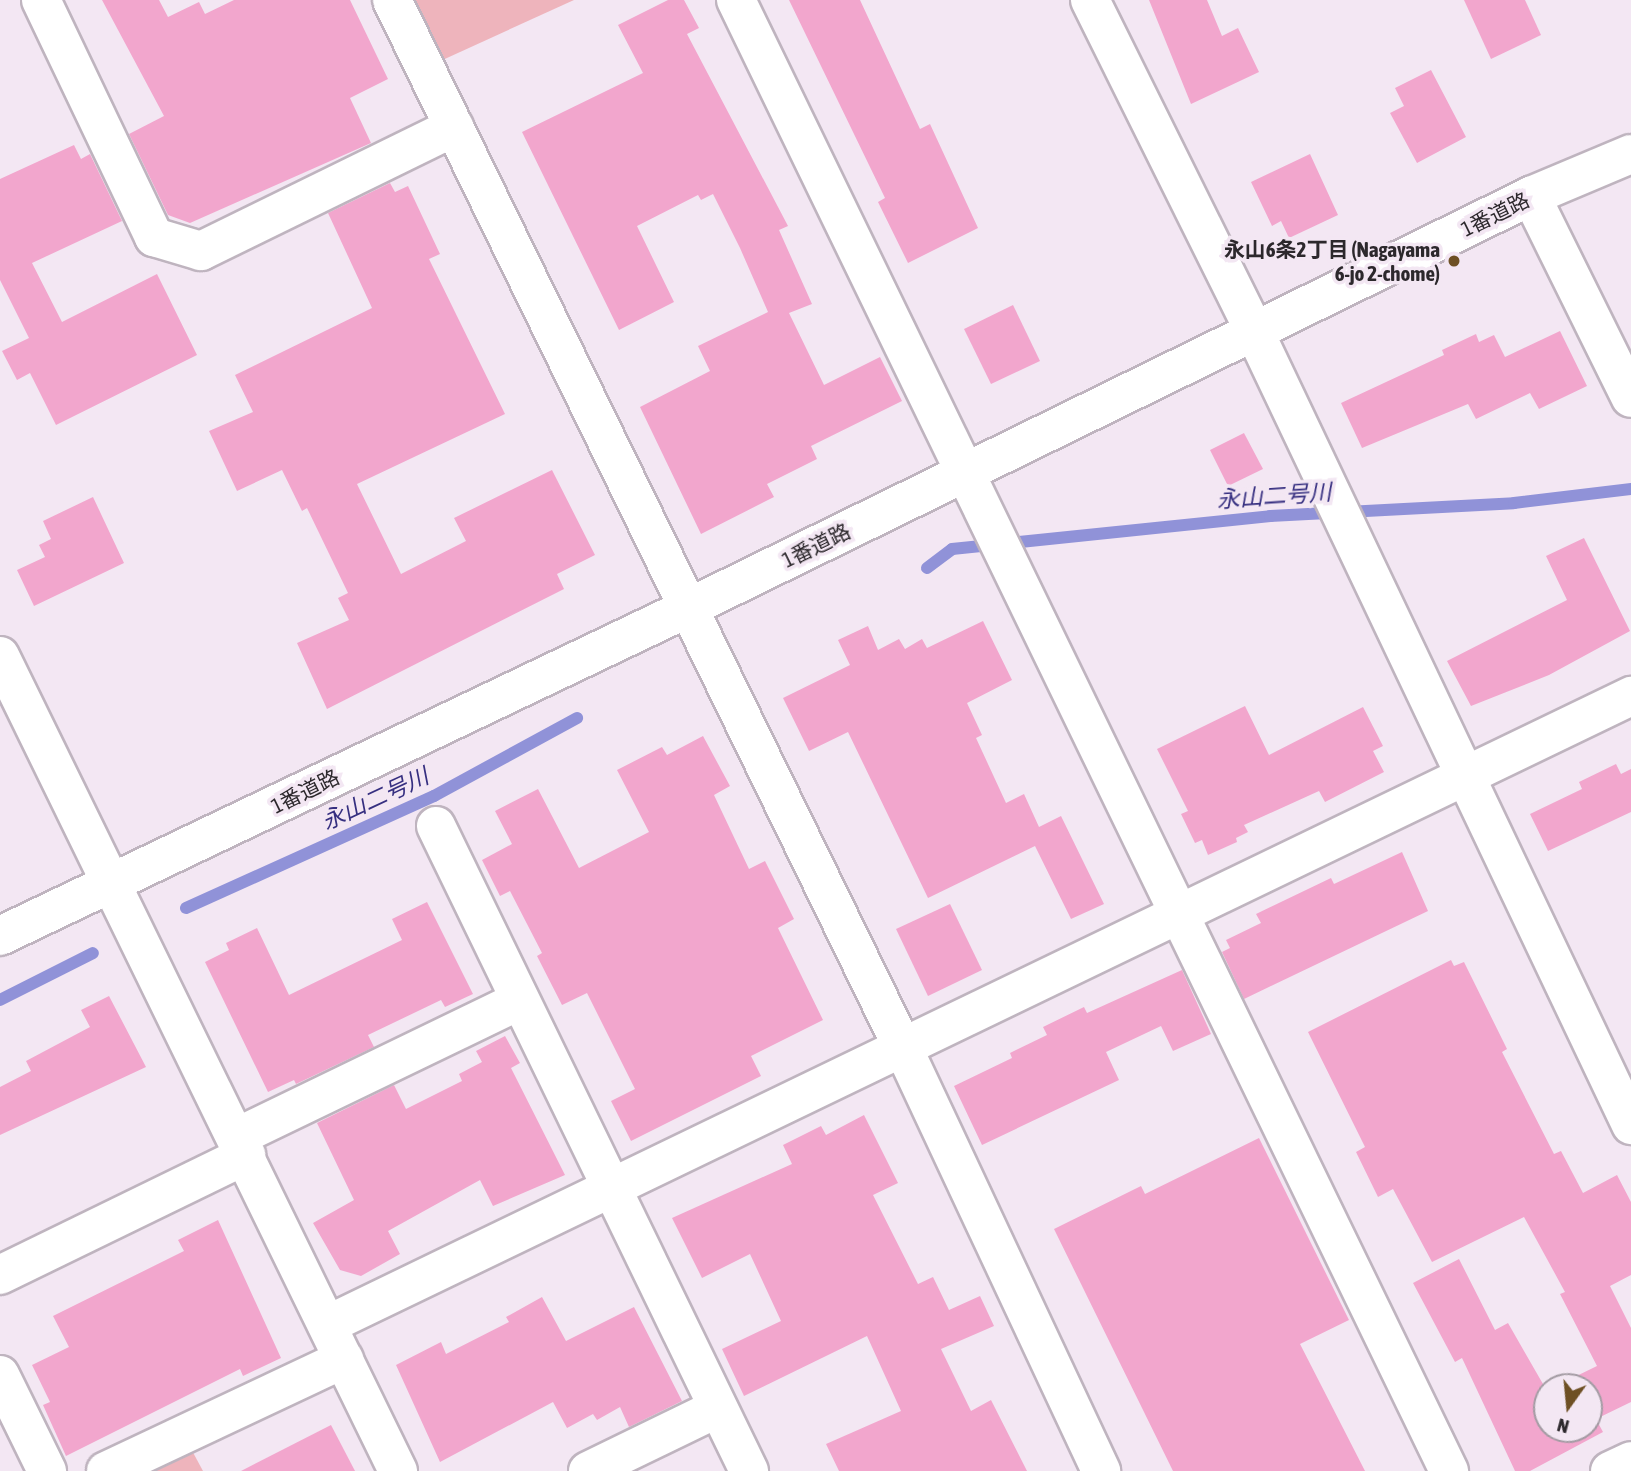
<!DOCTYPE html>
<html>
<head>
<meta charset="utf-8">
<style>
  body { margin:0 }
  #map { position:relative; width:1631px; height:1471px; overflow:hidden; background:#f3e7f3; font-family:"Asap Condensed","Noto Sans JP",sans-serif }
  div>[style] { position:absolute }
  .green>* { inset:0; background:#eeb4bc }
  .stream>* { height:12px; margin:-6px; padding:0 6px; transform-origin:6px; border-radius:6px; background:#9092d8 }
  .building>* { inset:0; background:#f2a6cd }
  .roads { filter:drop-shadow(2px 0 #bfb4bf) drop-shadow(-2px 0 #bfb4bf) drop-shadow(0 2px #bfb4bf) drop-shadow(0 -2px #bfb4bf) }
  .minor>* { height:38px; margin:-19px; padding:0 19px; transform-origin:19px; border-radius:19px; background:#fff }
  .tertiary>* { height:38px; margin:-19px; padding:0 19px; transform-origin:19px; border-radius:19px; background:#fff }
  .dots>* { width:19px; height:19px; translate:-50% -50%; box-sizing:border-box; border:4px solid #f3e7f3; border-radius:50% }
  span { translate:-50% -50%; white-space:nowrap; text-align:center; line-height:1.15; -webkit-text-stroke:7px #f3e7f3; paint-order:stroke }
  .street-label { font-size:21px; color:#2c282c }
  .poi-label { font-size:21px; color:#2c282c; font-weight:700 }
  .right { translate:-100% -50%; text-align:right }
  .water-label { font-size:23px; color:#362f80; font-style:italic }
  .north { position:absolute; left:1533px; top:1373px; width:70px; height:70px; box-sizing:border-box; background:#f3e7f3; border:2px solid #a39ba3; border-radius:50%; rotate:195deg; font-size:19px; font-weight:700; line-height:28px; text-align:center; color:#2c282c }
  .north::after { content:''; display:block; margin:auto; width:24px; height:32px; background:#6e5024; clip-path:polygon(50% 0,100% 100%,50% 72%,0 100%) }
</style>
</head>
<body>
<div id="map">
  <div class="green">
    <div style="clip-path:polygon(392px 0,574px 0,425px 68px)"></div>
    <div style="clip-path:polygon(183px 1434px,203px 1471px,106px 1471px)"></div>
  </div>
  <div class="stream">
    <div style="left:927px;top:568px;width:31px;rotate:-37deg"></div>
    <div style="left:952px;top:549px;width:320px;rotate:-5.9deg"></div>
    <div style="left:1270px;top:516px;width:244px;rotate:-3deg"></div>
    <div style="left:1514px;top:503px;width:118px;rotate:-6.8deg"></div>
    <div style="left:186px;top:908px;width:272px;rotate:-24.3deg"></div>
    <div style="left:434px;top:796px;width:163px;rotate:-28.6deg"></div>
    <div style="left:0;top:1000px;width:104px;rotate:-26.8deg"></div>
  </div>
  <div class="building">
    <div style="clip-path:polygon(102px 0,159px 0,168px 17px,199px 2px,205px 14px,234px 0,350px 0,388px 79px,350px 98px,371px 143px,190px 223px,168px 215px,129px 134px,164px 116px)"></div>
    <div style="clip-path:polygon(668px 0,684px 0,699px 28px,687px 34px,788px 226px,779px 230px,812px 304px,789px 313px,824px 385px,880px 357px,902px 401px,811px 446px,817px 459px,767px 484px,774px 497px,701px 534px,640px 407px,710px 371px,698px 346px,768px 312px,740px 248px,713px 194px,701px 200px,698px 195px,637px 226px,674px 302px,619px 330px,522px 132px,643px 73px,618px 25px)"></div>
    <div style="clip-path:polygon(789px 0,860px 0,920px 129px,930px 124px,978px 228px,908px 263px,878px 202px,885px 198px)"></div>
    <div style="clip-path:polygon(1149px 0,1207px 0,1222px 36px,1238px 28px,1259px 72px,1191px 104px)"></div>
    <div style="clip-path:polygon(1464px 0,1525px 0,1541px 35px,1491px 59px)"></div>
    <div style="clip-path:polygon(1431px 70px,1466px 137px,1417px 163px,1390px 113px,1404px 106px,1395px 88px)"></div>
    <div style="clip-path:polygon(74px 145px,81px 159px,90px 154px,122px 221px,32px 263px,62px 322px,157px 274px,197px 355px,56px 425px,30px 373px,17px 380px,2px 351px,29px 338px,0 280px,0 179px)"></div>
    <div style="clip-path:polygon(1310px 154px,1338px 215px,1289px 238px,1281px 221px,1272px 226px,1251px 182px)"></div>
    <div style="clip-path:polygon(390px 183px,395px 192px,408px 186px,440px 254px,429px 259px,505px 414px,357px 484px,401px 574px,466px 541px,454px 518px,552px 470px,595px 555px,557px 574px,564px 589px,327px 709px,297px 643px,349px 620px,338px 598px,348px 593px,307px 508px,302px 511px,282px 470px,237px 491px,209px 431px,253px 412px,235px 375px,372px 308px,328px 213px)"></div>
    <div style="clip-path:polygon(1013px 305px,1040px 361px,991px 384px,964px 329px)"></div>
    <div style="clip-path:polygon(1560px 331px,1587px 386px,1539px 409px,1530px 393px,1476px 419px,1468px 404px,1362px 448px,1341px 403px,1444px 355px,1442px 350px,1476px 334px,1479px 342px,1494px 335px,1505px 357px)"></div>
    <div style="clip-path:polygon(1244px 433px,1263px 469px,1228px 486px,1210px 450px)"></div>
    <div style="clip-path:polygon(93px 497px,124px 563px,34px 606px,17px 570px,45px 557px,39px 545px,51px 539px,43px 521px)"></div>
    <div style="clip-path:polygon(1584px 538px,1630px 631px,1549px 675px,1471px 706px,1447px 661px,1567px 600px,1546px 556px)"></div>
    <div style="clip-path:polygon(983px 621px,1012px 680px,967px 703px,982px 735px,976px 738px,1006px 803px,1024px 794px,1039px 827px,1061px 816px,1104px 904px,1071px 919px,1035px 846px,928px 898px,848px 732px,809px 751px,783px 698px,850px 665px,838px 640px,868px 626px,878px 650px,899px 639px,905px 649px,922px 639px,927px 648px)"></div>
    <div style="clip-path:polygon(1245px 706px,1269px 755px,1363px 707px,1383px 746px,1373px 751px,1384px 772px,1325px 802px,1319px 791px,1244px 825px,1248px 832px,1236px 838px,1237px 842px,1208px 855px,1202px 840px,1195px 843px,1181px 814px,1188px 811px,1157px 749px)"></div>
    <div style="clip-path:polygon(703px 736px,730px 786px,714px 795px,749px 869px,765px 861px,794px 919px,778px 928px,823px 1020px,751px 1056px,761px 1076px,631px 1141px,611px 1101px,635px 1089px,587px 993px,562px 1005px,537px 956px,542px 953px,510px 891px,500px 896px,482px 860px,512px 844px,495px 811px,538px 789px,579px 868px,649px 832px,617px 770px,662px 747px,667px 755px)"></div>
    <div style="clip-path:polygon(1616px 764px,1621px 774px,1631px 769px,1631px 812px,1548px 851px,1530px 814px,1582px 789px,1579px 782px)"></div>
    <div style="clip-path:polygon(1402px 852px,1428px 911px,1244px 999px,1222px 952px,1230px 948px,1226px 940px,1261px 923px,1256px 914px,1331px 878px,1334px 884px)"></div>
    <div style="clip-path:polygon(427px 902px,473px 994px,445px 1007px,441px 1000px,368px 1035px,374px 1047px,296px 1084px,294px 1080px,268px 1092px,205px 962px,229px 950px,226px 943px,257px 928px,289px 995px,402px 940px,392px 919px)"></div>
    <div style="clip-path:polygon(950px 904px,982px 970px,928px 996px,896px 929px)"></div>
    <div style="clip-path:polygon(1451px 960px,1454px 966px,1464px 962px,1507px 1049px,1502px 1052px,1554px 1154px,1561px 1151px,1583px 1193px,1617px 1175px,1631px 1202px,1631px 1275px,1610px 1286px,1631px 1328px,1631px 1402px,1596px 1419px,1603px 1432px,1530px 1471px,1515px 1471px,1462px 1358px,1455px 1362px,1413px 1283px,1459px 1259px,1495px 1330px,1508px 1323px,1547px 1391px,1547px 1429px,1589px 1429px,1589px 1387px,1554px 1387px,1597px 1366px,1560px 1294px,1565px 1292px,1524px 1217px,1432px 1262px,1393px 1189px,1378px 1197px,1356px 1152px,1365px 1147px,1308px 1032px)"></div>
    <div style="clip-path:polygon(1182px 970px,1211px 1034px,1173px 1051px,1161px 1026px,1106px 1052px,1119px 1080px,982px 1145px,954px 1086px,1012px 1058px,1010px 1053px,1047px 1035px,1043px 1027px,1084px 1007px,1087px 1013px)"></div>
    <div style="clip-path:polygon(109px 996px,146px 1067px,0 1135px,0 1087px,31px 1071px,26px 1061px,90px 1027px,81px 1010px)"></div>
    <div style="clip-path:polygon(505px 1036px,520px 1063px,511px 1068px,565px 1175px,493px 1206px,480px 1180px,388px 1231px,400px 1254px,361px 1276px,340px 1270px,313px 1223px,354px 1200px,317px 1123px,394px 1085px,406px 1109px,462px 1081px,459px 1074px,482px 1062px,476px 1051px)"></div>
    <div style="clip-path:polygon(864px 1115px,898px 1183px,873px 1195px,918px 1284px,933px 1277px,949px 1310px,980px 1296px,994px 1326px,941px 1349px,971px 1411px,991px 1400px,1027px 1471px,839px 1471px,826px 1444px,901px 1411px,867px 1336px,744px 1396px,722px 1349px,781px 1321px,750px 1254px,702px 1278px,672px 1218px,792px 1164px,783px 1145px,821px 1126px,826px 1135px)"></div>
    <div style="clip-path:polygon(1259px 1138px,1349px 1320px,1300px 1344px,1365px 1471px,1173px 1471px,1054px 1229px,1141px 1186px,1145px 1194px)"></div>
    <div style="clip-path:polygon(218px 1220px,281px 1358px,243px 1376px,240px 1369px,66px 1456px,43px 1405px,50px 1402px,32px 1365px,69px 1347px,53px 1316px,184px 1251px,178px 1240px)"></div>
    <div style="clip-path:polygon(542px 1297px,566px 1341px,634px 1307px,682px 1401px,629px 1427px,620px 1407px,597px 1420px,593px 1414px,567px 1428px,553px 1402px,440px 1462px,396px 1365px,441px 1342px,446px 1354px,509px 1322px,506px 1317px)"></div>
    <div style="clip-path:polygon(331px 1425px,355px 1471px,241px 1471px)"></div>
  </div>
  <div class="roads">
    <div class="minor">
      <div style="left:41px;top:0;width:263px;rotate:64.5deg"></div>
      <div style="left:154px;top:237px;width:49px;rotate:16.6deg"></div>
      <div style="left:201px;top:251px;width:282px;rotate:-26.1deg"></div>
      <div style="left:392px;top:0;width:1168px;rotate:64.01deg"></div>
      <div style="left:904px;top:1050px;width:465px;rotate:64.9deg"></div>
      <div style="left:736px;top:0;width:1635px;rotate:64.14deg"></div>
      <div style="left:1090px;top:0;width:372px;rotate:63.6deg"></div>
      <div style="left:1255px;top:333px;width:877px;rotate:64.6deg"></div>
      <div style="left:1531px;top:196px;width:225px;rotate:63.7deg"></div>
      <div style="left:0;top:656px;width:907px;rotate:63.97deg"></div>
      <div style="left:436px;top:826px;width:717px;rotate:64.11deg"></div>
      <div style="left:237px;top:1137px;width:314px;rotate:-25.8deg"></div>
      <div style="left:0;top:1275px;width:274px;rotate:-26deg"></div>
      <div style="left:329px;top:1324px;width:1446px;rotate:-25.75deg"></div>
      <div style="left:0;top:1375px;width:107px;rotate:63.9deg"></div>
      <div style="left:106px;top:1471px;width:263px;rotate:-25.2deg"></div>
      <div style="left:588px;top:1471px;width:144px;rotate:-25.9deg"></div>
      <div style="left:1610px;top:1471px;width:23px;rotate:-25deg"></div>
    </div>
    <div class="tertiary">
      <div style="left:0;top:936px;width:760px;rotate:-25.49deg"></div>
      <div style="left:686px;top:609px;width:941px;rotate:-26.05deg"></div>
      <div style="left:1531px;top:196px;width:108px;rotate:-22.8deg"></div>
    </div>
  </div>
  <div class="dots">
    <div style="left:1454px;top:261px;background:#6e5024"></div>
  </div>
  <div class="street-label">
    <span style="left:1495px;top:214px;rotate:-26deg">1番道路</span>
    <span style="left:816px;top:545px;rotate:-26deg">1番道路</span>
    <span style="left:305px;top:791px;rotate:-26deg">1番道路</span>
  </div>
  <div class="poi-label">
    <span class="right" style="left:1440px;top:261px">永山6条2丁目 (Nagayama<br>6-jo 2-chome)</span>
  </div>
  <div class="water-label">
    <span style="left:1274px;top:496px;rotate:-4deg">永山二号川</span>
    <span style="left:375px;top:799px;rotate:-25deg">永山二号川</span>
  </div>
  <div class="north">N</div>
</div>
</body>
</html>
